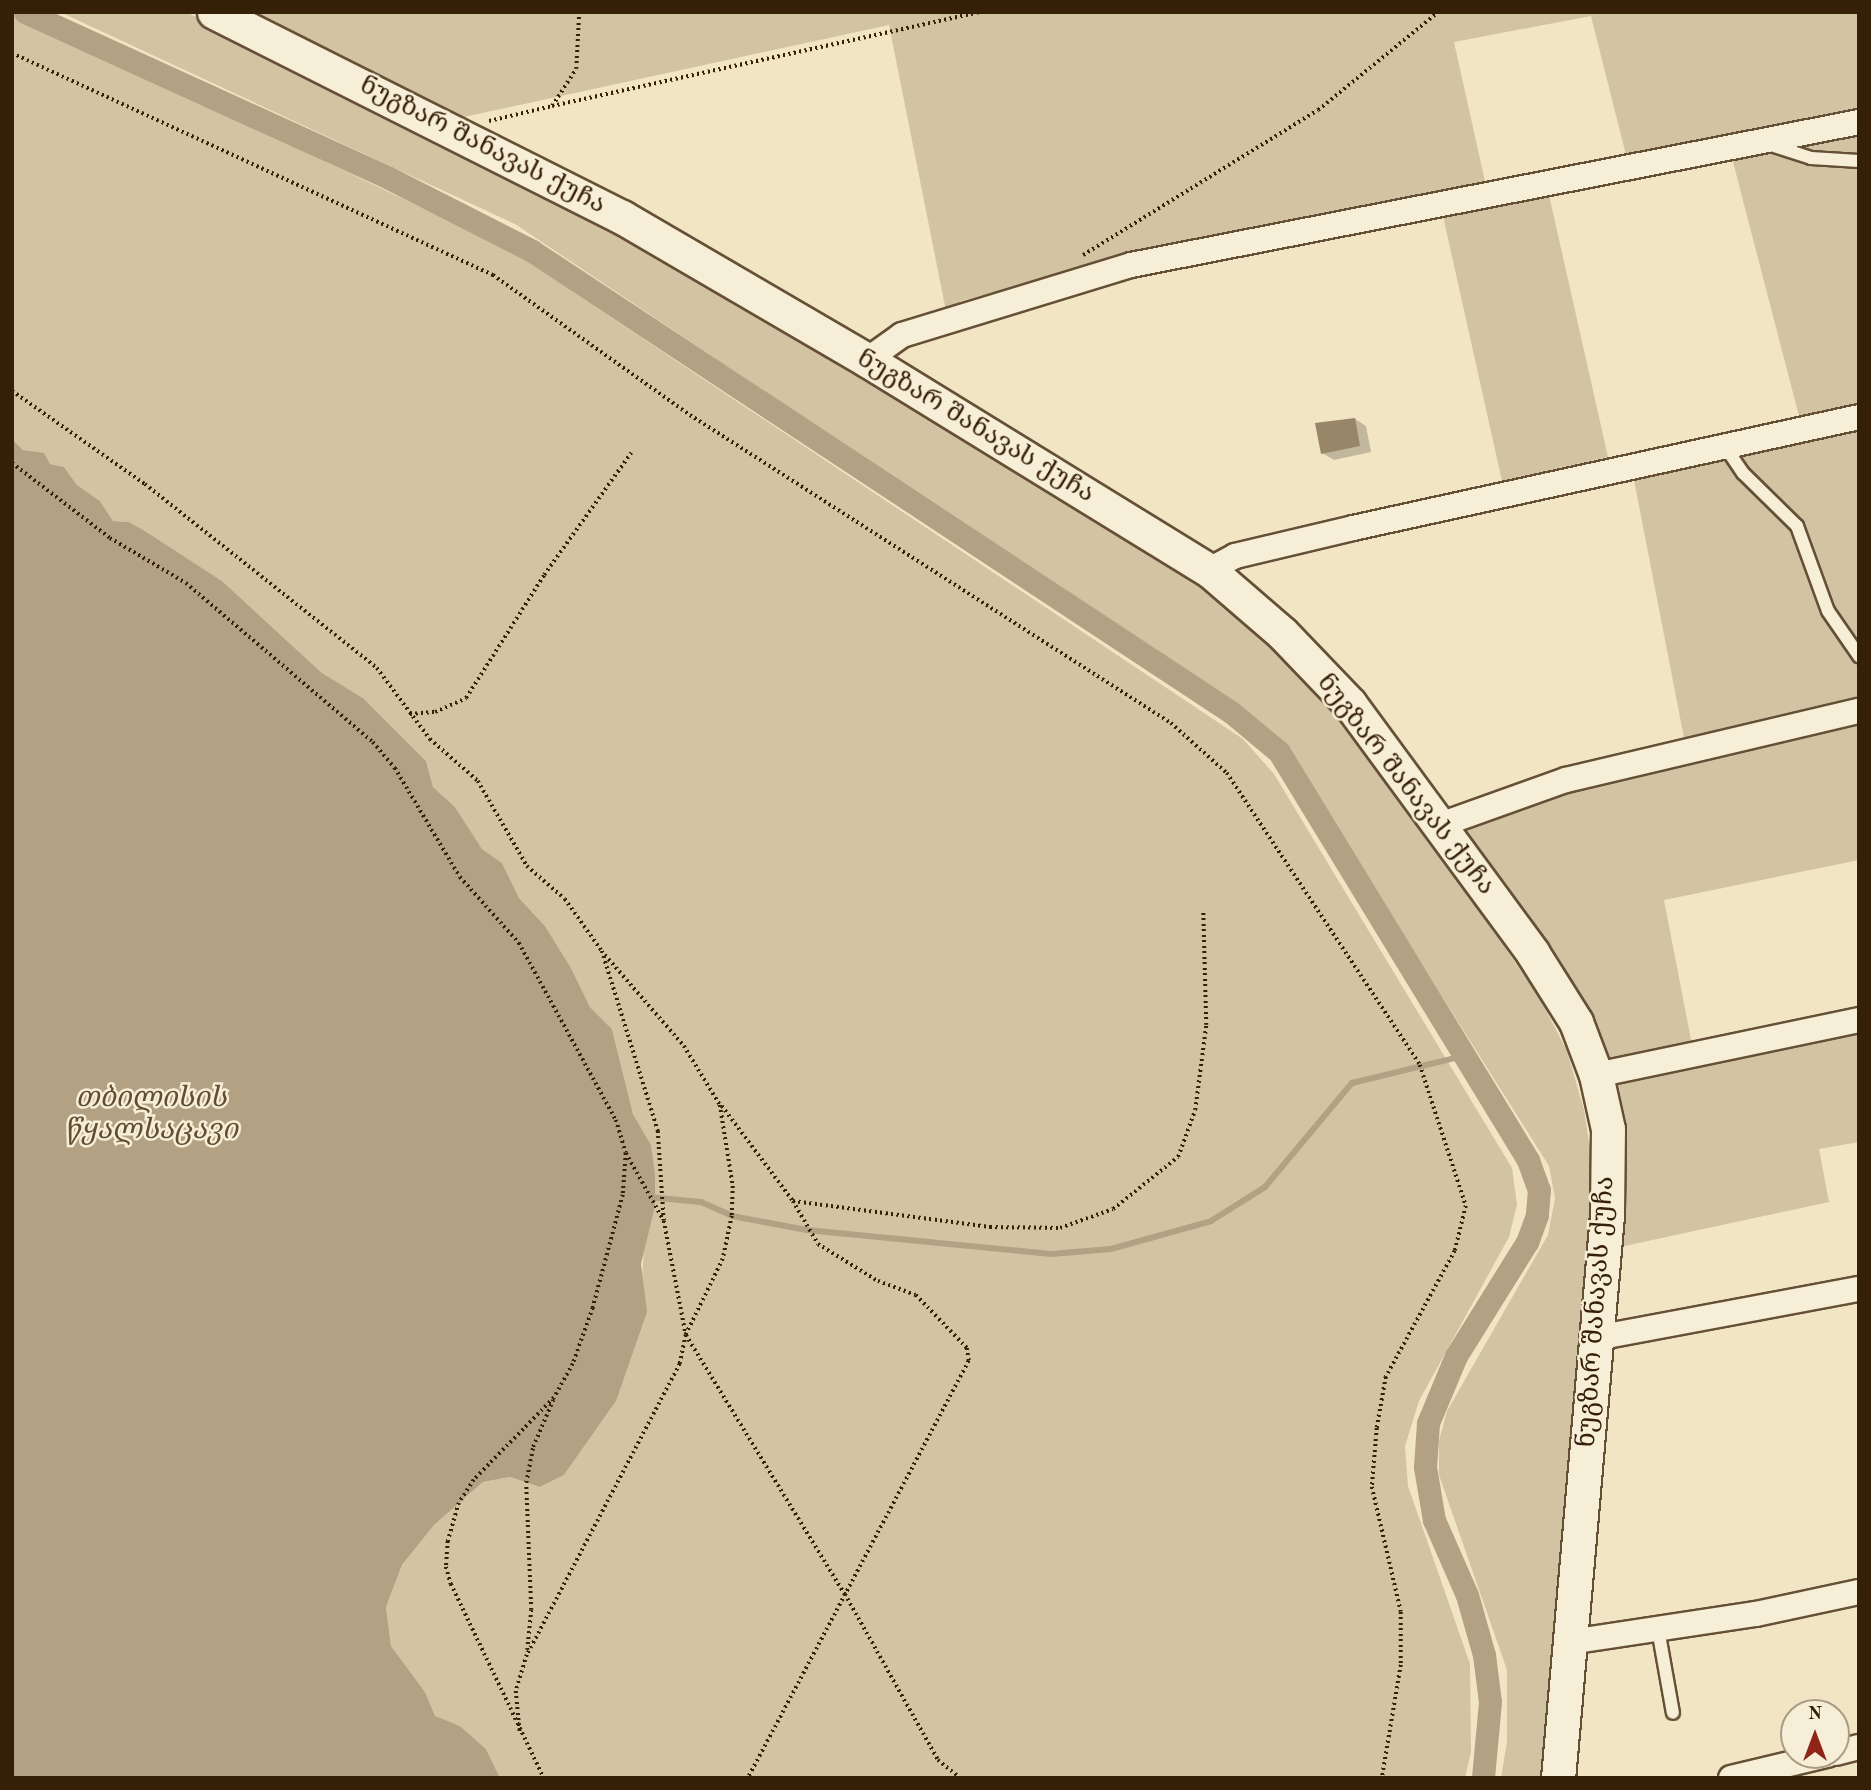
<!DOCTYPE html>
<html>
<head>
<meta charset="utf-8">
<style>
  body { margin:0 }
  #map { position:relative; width:1871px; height:1790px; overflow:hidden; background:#f2e5c3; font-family:"Old Standard TT","Noto Serif Georgian",serif }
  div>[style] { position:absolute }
  .green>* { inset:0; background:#d2c3a3 }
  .water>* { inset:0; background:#b2a283 }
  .shadow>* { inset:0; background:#0003 }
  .stream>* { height:6px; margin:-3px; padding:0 3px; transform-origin:3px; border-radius:3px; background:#b2a283 }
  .canal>* { height:23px; margin:-11.5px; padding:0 11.5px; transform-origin:11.5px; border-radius:11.5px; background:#b2a283 }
  .building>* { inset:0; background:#988669 }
  .path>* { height:3.5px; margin-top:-1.75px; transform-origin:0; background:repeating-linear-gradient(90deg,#361f07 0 2px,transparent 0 5.5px) }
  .roads { filter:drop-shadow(2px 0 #655036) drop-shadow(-2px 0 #655036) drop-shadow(0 2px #655036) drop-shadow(0 -2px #655036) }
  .lane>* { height:12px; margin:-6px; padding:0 6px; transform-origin:6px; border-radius:6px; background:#f7eed8 }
  .street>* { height:24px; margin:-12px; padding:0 12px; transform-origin:12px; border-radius:12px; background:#f7eed8 }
  .secondary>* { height:33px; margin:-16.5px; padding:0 16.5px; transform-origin:16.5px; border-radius:16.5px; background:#f7eed8 }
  span { translate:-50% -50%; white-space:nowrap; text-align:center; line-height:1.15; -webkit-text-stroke:5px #f7eed8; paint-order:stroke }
  .street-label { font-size:26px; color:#361f07 }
  .water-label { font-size:28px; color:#614d32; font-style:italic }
  .frame { position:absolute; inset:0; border:14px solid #361f07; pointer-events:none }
  .north { position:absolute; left:1780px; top:1699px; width:70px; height:70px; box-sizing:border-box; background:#f7eed8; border:2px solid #aa9b84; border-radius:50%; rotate:0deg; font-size:19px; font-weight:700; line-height:28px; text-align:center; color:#361f07 }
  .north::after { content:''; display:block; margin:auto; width:24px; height:32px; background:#8f2418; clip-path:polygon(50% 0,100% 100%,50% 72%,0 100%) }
</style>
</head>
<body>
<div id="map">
  <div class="green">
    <div style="clip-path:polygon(60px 12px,186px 12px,591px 211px,1149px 550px,1226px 602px,1334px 702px,1538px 995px,1567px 1051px,1584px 1110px,1592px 1163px,1583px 1321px,1544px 1778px,1501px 1778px,1507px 1741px,1507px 1670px,1439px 1475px,1439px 1441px,1447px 1411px,1548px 1235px,1555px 1198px,1549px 1166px,1278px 736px,515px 224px)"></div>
    <div style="clip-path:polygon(237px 12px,1859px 12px,1859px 113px,1627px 159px,1591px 16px,1454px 42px,1486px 186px,1134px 253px,961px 301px,946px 311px,889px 25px,464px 117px,449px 115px)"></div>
    <div style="clip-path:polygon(12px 13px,507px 248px,1243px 739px,1274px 774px,1512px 1168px,1517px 1205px,1509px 1237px,1419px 1401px,1405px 1446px,1408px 1486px,1470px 1664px,1471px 1752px,1465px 1778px,500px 1778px,486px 1749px,460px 1726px,435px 1717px,425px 1692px,391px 1646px,386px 1607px,402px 1565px,434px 1525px,483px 1482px,510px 1477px,540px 1487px,564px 1475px,616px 1401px,642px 1279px,645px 1234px,655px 1206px,651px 1145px,633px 1114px,612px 1029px,590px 1007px,571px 968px,545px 926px,519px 898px,502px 863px,482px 849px,455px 807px,433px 787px,426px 761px,363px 698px,322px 673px,222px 581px,145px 531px,129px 522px,113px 521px,100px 501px,77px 485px,64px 467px,49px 464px,44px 454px,23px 450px,12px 439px)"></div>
    <div style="clip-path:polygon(1859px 132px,1859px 408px,1800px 420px,1732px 158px)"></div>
    <div style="clip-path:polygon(1549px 195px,1608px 457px,1502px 481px,1443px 216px)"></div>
    <div style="clip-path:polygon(1859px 427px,1859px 702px,1685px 743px,1633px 475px)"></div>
    <div style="clip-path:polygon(1859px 720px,1859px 860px,1664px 900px,1692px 1045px,1609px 1061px,1588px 1011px,1457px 829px,1571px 788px)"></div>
    <div style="clip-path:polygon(1859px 1026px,1859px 1142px,1819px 1149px,1829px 1202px,1620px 1247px,1626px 1160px,1611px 1079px)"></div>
  </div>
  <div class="water">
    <div style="clip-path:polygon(12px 439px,23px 450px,44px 453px,50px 464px,64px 467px,77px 485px,100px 501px,113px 521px,129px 522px,145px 531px,222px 581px,322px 673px,363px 698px,426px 761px,433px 787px,455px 807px,482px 849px,502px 863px,519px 898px,545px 926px,571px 968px,590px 1007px,612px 1029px,633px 1114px,651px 1145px,655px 1175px,655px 1206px,641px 1264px,647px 1312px,616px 1401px,564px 1475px,540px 1487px,510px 1477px,483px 1482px,434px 1525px,402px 1565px,386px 1607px,391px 1646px,425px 1692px,435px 1716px,460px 1726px,486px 1749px,500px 1778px,12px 1778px)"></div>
  </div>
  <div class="shadow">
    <div style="clip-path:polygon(1355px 419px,1366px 426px,1371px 452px,1334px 460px,1322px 453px)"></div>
  </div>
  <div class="stream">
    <div style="left:648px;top:1197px;width:53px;rotate:5.4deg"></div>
    <div style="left:701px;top:1202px;width:34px;rotate:24deg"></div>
    <div style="left:732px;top:1216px;width:76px;rotate:10.6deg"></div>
    <div style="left:807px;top:1230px;width:245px;rotate:5.6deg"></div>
    <div style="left:1051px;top:1254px;width:60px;rotate:-4.8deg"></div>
    <div style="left:1111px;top:1249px;width:104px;rotate:-15.6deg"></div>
    <div style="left:1211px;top:1221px;width:64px;rotate:-32.2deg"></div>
    <div style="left:1265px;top:1187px;width:136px;rotate:-50.1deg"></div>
    <div style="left:1352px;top:1083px;width:115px;rotate:-13.6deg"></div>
  </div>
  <div class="canal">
    <div style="left:25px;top:12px;width:400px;rotate:24.5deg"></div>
    <div style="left:389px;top:178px;width:161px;rotate:27deg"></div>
    <div style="left:532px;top:251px;width:837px;rotate:33.41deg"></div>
    <div style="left:1231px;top:712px;width:62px;rotate:39.8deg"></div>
    <div style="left:1279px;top:752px;width:478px;rotate:58.6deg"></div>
    <div style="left:1528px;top:1160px;width:32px;rotate:70deg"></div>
    <div style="left:1539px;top:1190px;width:25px;rotate:95deg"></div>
    <div style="left:1537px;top:1215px;width:29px;rotate:110deg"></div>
    <div style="left:1527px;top:1242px;width:134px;rotate:121.9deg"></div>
    <div style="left:1456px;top:1356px;width:73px;rotate:112.7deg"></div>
    <div style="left:1428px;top:1423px;width:44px;rotate:93.9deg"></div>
    <div style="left:1425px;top:1467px;width:54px;rotate:80.4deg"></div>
    <div style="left:1434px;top:1520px;width:82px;rotate:66.3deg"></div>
    <div style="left:1467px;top:1595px;width:62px;rotate:74.2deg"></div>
    <div style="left:1484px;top:1655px;width:47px;rotate:82.7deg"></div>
    <div style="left:1490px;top:1702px;width:76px;rotate:95.3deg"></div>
  </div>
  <div class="building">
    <div style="clip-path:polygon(1355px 418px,1360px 446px,1321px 454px,1315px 423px)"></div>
  </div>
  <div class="path">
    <div style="left:12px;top:53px;width:530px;rotate:24.78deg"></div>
    <div style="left:493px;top:275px;width:242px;rotate:35.4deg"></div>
    <div style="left:690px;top:415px;width:571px;rotate:32.63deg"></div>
    <div style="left:1171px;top:723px;width:75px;rotate:41.8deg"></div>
    <div style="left:1227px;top:773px;width:350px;rotate:56.5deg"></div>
    <div style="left:1420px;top:1065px;width:148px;rotate:71.9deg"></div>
    <div style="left:1466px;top:1206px;width:46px;rotate:103.7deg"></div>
    <div style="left:1455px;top:1251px;width:144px;rotate:118.7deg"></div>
    <div style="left:1386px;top:1377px;width:52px;rotate:100deg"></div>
    <div style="left:1377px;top:1428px;width:59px;rotate:94.8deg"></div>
    <div style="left:1372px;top:1487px;width:128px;rotate:76.9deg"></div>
    <div style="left:1401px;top:1612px;width:53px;rotate:90deg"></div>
    <div style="left:1401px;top:1665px;width:115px;rotate:99.5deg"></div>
    <div style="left:552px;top:106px;width:438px;rotate:-12.4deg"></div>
    <div style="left:489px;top:121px;width:65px;rotate:-13.4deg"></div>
    <div style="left:552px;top:106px;width:44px;rotate:-57deg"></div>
    <div style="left:576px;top:69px;width:57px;rotate:-87deg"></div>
    <div style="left:1083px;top:255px;width:276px;rotate:-31.7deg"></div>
    <div style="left:1318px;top:110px;width:155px;rotate:-39.2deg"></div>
    <div style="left:12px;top:391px;width:162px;rotate:35deg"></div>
    <div style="left:145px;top:484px;width:296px;rotate:38.4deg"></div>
    <div style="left:377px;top:668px;width:89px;rotate:53.3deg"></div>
    <div style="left:430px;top:739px;width:64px;rotate:41.2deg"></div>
    <div style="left:478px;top:781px;width:98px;rotate:60deg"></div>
    <div style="left:527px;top:866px;width:50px;rotate:41deg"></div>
    <div style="left:565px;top:899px;width:64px;rotate:54.6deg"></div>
    <div style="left:602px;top:951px;width:189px;rotate:72.7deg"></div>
    <div style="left:658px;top:1131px;width:90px;rotate:86.2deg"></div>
    <div style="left:664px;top:1221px;width:116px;rotate:79.1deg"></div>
    <div style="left:686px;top:1335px;width:30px;rotate:102deg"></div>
    <div style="left:680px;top:1364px;width:329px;rotate:117.7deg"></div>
    <div style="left:527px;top:1655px;width:38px;rotate:107deg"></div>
    <div style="left:516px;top:1691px;width:42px;rotate:84.6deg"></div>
    <div style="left:12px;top:463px;width:123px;rotate:37.4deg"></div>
    <div style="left:110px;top:538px;width:88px;rotate:30.6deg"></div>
    <div style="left:186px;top:583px;width:245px;rotate:40.4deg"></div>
    <div style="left:373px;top:742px;width:34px;rotate:50deg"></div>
    <div style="left:395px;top:768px;width:127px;rotate:59.2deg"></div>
    <div style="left:460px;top:877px;width:89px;rotate:48.2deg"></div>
    <div style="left:519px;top:943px;width:202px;rotate:61.3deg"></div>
    <div style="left:616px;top:1120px;width:34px;rotate:73deg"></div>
    <div style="left:626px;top:1153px;width:42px;rotate:94.1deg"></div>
    <div style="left:623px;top:1195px;width:117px;rotate:104.9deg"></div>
    <div style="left:593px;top:1308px;width:59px;rotate:109.7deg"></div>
    <div style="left:573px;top:1364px;width:39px;rotate:119deg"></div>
    <div style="left:554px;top:1398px;width:115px;rotate:134.3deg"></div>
    <div style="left:474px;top:1480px;width:27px;rotate:123deg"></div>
    <div style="left:459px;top:1503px;width:40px;rotate:106deg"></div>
    <div style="left:448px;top:1541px;width:26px;rotate:94deg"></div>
    <div style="left:446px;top:1567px;width:18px;rotate:74deg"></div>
    <div style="left:451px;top:1584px;width:215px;rotate:64.4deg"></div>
    <div style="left:410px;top:714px;width:25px;rotate:-5deg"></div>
    <div style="left:435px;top:712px;width:34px;rotate:-24deg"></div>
    <div style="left:466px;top:698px;width:146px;rotate:-57.6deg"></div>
    <div style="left:544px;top:575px;width:150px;rotate:-54.5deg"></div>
    <div style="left:605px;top:955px;width:121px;rotate:49deg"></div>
    <div style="left:684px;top:1046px;width:69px;rotate:58.6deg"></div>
    <div style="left:720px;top:1105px;width:82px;rotate:80.9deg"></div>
    <div style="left:733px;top:1186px;width:30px;rotate:92deg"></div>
    <div style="left:732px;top:1216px;width:44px;rotate:101.8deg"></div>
    <div style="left:723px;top:1259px;width:85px;rotate:116deg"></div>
    <div style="left:686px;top:1335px;width:304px;rotate:58.5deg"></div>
    <div style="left:845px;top:1594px;width:190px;rotate:60.7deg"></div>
    <div style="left:938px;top:1760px;width:28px;rotate:39deg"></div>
    <div style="left:722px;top:1106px;width:119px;rotate:53.2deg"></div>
    <div style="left:793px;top:1201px;width:50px;rotate:59.8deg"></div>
    <div style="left:818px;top:1244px;width:70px;rotate:31.7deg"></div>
    <div style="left:878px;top:1281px;width:40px;rotate:20.2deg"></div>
    <div style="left:916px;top:1295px;width:74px;rotate:46.1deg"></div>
    <div style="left:967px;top:1348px;width:13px;rotate:81deg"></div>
    <div style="left:969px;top:1361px;width:472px;rotate:117.9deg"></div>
    <div style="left:626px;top:1153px;width:76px;rotate:60.7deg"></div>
    <div style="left:793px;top:1201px;width:199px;rotate:7.5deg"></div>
    <div style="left:990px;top:1227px;width:70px;rotate:0.8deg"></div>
    <div style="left:1060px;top:1228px;width:56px;rotate:-19.7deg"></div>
    <div style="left:1113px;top:1209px;width:83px;rotate:-38.7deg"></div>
    <div style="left:1178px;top:1157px;width:50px;rotate:-70.1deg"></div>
    <div style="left:1195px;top:1110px;width:86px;rotate:-82.6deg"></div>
    <div style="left:1206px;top:1025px;width:115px;rotate:-91.5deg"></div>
    <div style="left:527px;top:1650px;width:40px;rotate:-84.3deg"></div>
    <div style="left:531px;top:1610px;width:127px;rotate:-92.3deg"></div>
    <div style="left:526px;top:1483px;width:37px;rotate:-79deg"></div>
    <div style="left:533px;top:1447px;width:51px;rotate:-66.9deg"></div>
  </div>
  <div class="roads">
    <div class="lane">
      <div style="left:1768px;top:144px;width:45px;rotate:18deg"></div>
      <div style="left:1811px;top:158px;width:48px;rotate:3.6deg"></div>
      <div style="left:1724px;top:445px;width:34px;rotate:56deg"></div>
      <div style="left:1743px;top:473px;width:76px;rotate:44.5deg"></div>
      <div style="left:1797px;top:526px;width:90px;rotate:70deg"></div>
      <div style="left:1828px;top:611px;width:55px;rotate:55.4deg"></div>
      <div style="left:1658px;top:1629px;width:85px;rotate:79.9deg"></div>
    </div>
    <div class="street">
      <div style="left:867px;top:360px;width:43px;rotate:-35.5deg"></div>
      <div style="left:902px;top:335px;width:239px;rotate:-17deg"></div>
      <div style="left:1131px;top:265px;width:742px;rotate:-11.11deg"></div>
      <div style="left:1209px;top:570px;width:30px;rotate:-28deg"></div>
      <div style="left:1235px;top:556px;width:121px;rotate:-13.3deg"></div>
      <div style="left:1353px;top:528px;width:518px;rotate:-12.37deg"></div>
      <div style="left:1440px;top:825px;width:134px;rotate:-19.7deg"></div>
      <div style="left:1566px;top:780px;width:301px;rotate:-13.3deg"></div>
      <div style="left:1596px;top:1075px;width:269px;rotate:-11.8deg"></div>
      <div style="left:1596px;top:1338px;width:268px;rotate:-10.6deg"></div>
      <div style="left:1570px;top:1642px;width:188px;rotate:-8.6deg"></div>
      <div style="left:1756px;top:1614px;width:105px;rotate:-12.1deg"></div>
      <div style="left:1836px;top:1753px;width:24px;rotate:-15deg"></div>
      <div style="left:1731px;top:1778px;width:99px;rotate:-13.5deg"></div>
    </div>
    <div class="secondary">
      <div style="left:214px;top:12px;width:457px;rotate:26.7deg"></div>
      <div style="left:622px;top:217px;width:284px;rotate:30.3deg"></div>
      <div style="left:867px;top:360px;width:401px;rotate:31.6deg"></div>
      <div style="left:1209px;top:570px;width:96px;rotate:40.8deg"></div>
      <div style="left:1282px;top:633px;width:98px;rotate:46.2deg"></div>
      <div style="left:1350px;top:704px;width:308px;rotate:53.7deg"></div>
      <div style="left:1532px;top:952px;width:83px;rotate:57.8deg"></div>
      <div style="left:1576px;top:1022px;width:57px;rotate:69.3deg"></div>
      <div style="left:1596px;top:1075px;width:55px;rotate:77.5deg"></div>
      <div style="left:1608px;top:1129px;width:86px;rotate:90.7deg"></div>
      <div style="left:1607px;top:1215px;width:565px;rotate:94.97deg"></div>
    </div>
  </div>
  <div class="street-label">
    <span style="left:482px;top:146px;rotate:27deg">ნუგზარ შანავას ქუჩა</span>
    <span style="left:975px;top:427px;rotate:31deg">ნუგზარ შანავას ქუჩა</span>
    <span style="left:1405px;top:785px;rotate:52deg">ნუგზარ შანავას ქუჩა</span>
    <span style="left:1597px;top:1312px;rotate:-86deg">ნუგზარ შანავას ქუჩა</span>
  </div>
  <div class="water-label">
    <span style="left:151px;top:1115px">თბილისის<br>წყალსაცავი</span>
  </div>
  <div class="frame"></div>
  <div class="north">N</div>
</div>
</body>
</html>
